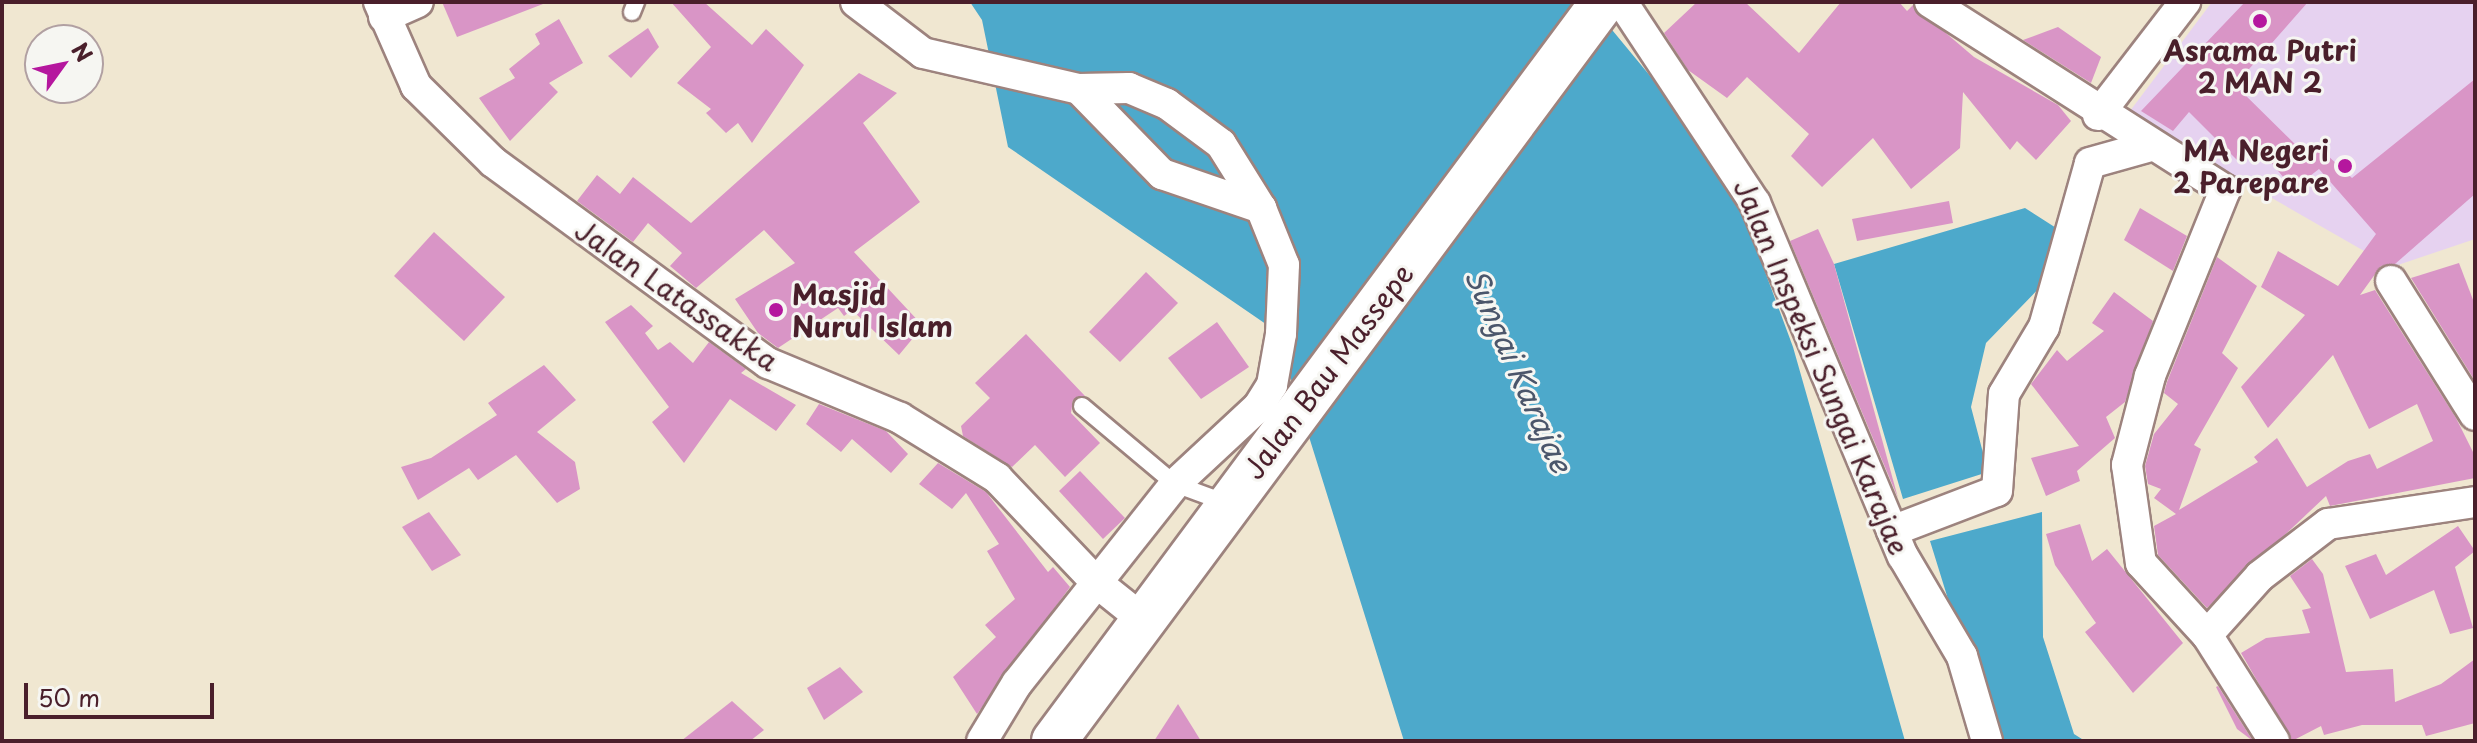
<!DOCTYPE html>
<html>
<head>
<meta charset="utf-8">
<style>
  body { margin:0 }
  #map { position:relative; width:2477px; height:743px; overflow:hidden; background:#f0e7d1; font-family:"Playpen Sans",sans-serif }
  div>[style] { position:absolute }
  .built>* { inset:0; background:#e6d2f0 }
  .water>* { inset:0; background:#4da9cb }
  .building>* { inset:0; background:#d995c6 }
  .roads { filter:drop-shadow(2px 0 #9d837e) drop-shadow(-2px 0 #9d837e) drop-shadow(0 2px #9d837e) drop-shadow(0 -2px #9d837e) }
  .lane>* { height:16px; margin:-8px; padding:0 8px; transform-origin:8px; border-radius:8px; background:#fff }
  .street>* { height:30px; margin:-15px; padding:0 15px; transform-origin:15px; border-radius:15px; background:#fff }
  .highway>* { height:44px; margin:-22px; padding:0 22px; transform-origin:22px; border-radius:22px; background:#fff }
  .dots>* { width:22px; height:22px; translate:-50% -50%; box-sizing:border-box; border:4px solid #f6f6f2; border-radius:50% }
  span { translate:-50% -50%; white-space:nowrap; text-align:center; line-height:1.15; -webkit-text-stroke:6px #f6f6f2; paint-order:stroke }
  .poi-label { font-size:28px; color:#4a1f2b; font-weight:700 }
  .right { translate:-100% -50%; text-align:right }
  .left { translate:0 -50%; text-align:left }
  .street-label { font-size:28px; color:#4a1f2b }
  .water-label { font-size:30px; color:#4b566b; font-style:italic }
  .frame { position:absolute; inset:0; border:4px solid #4a1f2b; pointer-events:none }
  .north { position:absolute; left:24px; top:24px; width:80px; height:80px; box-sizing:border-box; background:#f6f6f2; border:2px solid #b1a0a2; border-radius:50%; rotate:57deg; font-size:22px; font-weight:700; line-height:32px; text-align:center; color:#4a1f2b }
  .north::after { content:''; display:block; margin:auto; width:28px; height:36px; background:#b5179e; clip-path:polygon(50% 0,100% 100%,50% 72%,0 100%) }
  .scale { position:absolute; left:24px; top:683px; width:190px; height:36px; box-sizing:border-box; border:4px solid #4a1f2b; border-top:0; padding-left:10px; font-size:24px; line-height:28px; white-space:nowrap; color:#4a1f2b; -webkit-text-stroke:6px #f6f6f2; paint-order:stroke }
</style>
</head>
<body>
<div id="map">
  <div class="built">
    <div style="clip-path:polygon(2212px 2px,2475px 2px,2475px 239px,2392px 267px,2127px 115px)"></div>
  </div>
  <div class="water">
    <div style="clip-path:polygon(970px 2px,1589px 2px,1727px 169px,1793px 347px,1905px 741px,1404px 741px,1276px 331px,1008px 147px,982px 20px)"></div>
    <div style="clip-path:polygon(2025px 208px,2064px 233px,2046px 281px,1986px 343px,1971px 407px,1988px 472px,1903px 499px,1834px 264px)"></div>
    <div style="clip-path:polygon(2042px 512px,2043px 637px,2074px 734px,2085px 741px,1992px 741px,1930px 541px)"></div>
  </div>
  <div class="building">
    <div style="clip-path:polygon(442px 2px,543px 2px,543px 4px,457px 37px)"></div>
    <div style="clip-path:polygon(671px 2px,704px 2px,752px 45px,766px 29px,804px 65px,752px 143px,738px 123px,726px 133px,706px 113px,711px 109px,677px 83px,711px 47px)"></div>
    <div style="clip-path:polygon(1697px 2px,1745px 2px,1799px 53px,1841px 2px,1899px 2px,1907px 11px,1913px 5px,1974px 57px,2058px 105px,2071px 121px,2036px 160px,2017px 141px,2010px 150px,1963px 92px,1960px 148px,1911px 189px,1873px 138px,1822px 187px,1791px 156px,1809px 134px,1747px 77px,1727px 98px,1688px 70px,1664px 33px)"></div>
    <div style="clip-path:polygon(2245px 2px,2308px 2px,2235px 85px,2302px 151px,2313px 142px,2352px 178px,2475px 79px,2475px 194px,2395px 264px,2381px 266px,2360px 295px,2375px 290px,2456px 418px,2475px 456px,2475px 478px,2330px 506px,2326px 496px,2207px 608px,2158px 555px,2154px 526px,2176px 514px,2154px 498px,2161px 489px,2148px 484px,2145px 466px,2154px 434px,2178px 404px,2164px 393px,2167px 382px,2217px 257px,2257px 286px,2222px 353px,2238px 368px,2194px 445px,2201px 449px,2179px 510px,2258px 462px,2254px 457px,2277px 438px,2307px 487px,2348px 461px,2370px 454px,2377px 469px,2433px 441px,2417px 404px,2369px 429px,2333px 355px,2268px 428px,2241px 387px,2305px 315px,2261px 287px,2278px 251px,2338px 286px,2376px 234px,2319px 169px,2293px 189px,2256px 144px,2238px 161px,2189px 112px,2173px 131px,2141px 111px)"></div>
    <div style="clip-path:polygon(559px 19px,583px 63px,549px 83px,558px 92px,510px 141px,479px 98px,515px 78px,509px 69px,540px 44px,535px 34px)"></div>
    <div style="clip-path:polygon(2058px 27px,2101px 57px,2091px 83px,2023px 40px)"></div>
    <div style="clip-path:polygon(648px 28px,659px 47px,631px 78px,608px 56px)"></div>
    <div style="clip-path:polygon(859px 73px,897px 93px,863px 123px,920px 202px,854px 252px,923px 326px,899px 355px,852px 310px,844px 316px,838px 308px,778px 348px,758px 333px,735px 299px,795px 263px,764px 230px,696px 288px,670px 266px,682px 253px,648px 223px,633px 242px,577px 201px,597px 175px,620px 194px,633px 177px,691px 223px)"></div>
    <div style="clip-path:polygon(1949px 201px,1953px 223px,1857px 241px,1852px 219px)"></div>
    <div style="clip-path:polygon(2140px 208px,2187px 236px,2173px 271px,2124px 240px)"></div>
    <div style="clip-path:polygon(1818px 229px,1834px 264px,1898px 498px,1790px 241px)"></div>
    <div style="clip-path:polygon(434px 232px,505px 297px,464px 341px,394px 276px)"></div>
    <div style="clip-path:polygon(2459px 263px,2475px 305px,2475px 381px,2411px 278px)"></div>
    <div style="clip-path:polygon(1146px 272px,1178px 303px,1120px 362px,1089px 332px)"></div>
    <div style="clip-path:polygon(2114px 292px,2153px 321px,2125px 402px,2106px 417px,2115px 438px,2077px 471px,2080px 481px,2046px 496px,2031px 458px,2079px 446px,2031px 384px,2057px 350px,2067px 361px,2104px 331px,2092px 323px)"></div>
    <div style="clip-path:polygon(631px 305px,653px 326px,645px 333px,658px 350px,670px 342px,693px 363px,709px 342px,746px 369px,741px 373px,796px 405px,776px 431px,730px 399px,684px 463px,652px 422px,669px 407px,605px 322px)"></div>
    <div style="clip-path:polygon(1217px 322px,1249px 367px,1201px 399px,1168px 358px)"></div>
    <div style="clip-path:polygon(1026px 334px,1085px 396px,1073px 400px,1071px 413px,1100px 443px,1065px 477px,1035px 445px,1012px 467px,963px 436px,961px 426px,990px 398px,975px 383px)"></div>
    <div style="clip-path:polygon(544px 365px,576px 400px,537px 432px,575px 462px,580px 489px,557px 503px,516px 455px,478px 480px,469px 468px,418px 500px,401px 467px,431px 458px,497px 415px,488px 403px)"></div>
    <div style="clip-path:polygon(819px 404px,886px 431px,908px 454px,891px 473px,852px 439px,841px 452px,806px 424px)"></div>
    <div style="clip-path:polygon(938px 463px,986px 492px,1048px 572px,1053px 567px,1070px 587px,977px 714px,953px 677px,996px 637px,985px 625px,1015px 599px,987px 551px,999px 544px,966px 493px,952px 509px,919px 484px)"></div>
    <div style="clip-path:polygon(1080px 471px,1125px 518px,1103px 539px,1059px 491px)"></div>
    <div style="clip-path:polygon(429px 512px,461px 555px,432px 571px,402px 527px)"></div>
    <div style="clip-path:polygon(2080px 524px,2092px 561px,2107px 549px,2183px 643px,2133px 693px,2085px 632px,2096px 623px,2055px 565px,2046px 534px)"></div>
    <div style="clip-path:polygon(2458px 526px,2475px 551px,2455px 567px,2473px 628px,2450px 634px,2434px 590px,2370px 619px,2345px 566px,2376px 554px,2386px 575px)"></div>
    <div style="clip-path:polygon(2312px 559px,2323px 574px,2346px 672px,2393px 669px,2395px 702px,2441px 684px,2475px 659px,2475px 723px,2426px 736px,2422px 725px,2362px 725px,2324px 735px,2321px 726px,2292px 741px,2241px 653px,2266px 638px,2310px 633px,2302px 610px,2311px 608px,2290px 576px)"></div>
    <div style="clip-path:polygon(840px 667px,863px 692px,824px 720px,807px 688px)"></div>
    <div style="clip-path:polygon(2216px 687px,2218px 686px,2253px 741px,2237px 729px)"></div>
    <div style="clip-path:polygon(732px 701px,764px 730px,750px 741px,681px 741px)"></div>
    <div style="clip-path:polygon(1178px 704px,1201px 741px,1154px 741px)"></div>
  </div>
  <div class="roads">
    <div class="lane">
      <div style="left:632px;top:12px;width:11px;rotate:-68deg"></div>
      <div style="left:1082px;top:406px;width:121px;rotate:40deg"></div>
      <div style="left:1175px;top:484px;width:55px;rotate:20.1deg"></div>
    </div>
    <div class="street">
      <div style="left:379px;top:2px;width:92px;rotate:66.2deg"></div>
      <div style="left:416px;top:86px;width:108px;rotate:44.6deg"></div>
      <div style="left:493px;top:162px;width:341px;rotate:36.2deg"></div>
      <div style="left:768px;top:363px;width:143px;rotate:22.6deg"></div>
      <div style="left:900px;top:418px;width:114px;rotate:31.7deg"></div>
      <div style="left:997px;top:478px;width:144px;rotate:46.4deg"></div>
      <div style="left:1096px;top:582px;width:58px;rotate:38.7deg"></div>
      <div style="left:856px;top:2px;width:84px;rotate:37.3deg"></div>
      <div style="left:923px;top:53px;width:160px;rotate:13deg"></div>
      <div style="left:1079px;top:89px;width:50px;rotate:-1.1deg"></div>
      <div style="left:1129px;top:88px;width:41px;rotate:22.8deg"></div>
      <div style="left:1167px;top:104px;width:67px;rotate:36.5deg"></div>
      <div style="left:1221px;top:144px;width:75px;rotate:58deg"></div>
      <div style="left:1261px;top:208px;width:61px;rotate:68deg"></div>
      <div style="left:1284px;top:265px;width:69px;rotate:92.5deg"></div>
      <div style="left:1281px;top:334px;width:52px;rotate:100deg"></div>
      <div style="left:1272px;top:385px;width:26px;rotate:122deg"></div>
      <div style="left:1258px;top:407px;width:113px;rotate:137.1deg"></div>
      <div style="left:1175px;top:484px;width:254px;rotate:128.4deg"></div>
      <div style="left:1017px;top:683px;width:68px;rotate:121.1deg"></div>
      <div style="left:1622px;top:2px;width:241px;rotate:56.5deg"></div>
      <div style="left:1755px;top:203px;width:383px;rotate:67.3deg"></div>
      <div style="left:1903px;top:556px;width:116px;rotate:59.5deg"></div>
      <div style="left:1962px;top:656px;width:89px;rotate:73.6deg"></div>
      <div style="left:1930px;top:2px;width:350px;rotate:32.5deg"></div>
      <div style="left:2225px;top:190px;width:201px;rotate:112deg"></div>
      <div style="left:2150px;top:376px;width:92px;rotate:104.5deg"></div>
      <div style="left:2127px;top:465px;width:99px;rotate:81.9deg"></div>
      <div style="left:2141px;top:563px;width:98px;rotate:47.5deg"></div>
      <div style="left:2207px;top:635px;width:79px;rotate:-48.1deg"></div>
      <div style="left:2260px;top:576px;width:86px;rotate:-37.4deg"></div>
      <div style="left:2328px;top:524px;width:149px;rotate:-8.5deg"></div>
      <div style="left:384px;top:17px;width:37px;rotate:-24deg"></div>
      <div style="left:1079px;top:89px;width:119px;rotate:45.7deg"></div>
      <div style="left:1162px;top:174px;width:105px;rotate:19deg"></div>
      <div style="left:2098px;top:115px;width:143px;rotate:-52.4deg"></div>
      <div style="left:2391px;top:281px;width:158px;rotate:57.9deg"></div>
      <div style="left:1892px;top:531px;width:112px;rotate:-20.9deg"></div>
      <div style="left:1997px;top:491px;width:97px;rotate:-85.9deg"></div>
      <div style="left:2004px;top:394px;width:78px;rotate:-59.2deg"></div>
      <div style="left:2044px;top:327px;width:170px;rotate:-74.3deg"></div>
      <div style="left:2090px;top:163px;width:59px;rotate:-15.7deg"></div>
      <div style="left:2207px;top:635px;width:125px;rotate:57.7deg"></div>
    </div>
    <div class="highway">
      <div style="left:1054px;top:741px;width:921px;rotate:-53.39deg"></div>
    </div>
  </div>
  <div class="dots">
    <div style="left:2260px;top:21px;background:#b5179e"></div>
    <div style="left:2345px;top:166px;background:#b5179e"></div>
    <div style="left:776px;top:310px;background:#b5179e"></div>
  </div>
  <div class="poi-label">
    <span style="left:2260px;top:66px">Asrama Putri<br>2 MAN 2</span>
    <span class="right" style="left:2329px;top:166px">MA Negeri<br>2 Parepare</span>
    <span class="left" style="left:792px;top:310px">Masjid<br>Nurul Islam</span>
  </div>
  <div class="street-label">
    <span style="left:677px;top:295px;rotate:35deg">Jalan Latassakka</span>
    <span style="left:1822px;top:367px;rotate:67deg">Jalan Inspeksi Sungai Karajae</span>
    <span style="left:1328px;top:371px;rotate:-53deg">Jalan Bau Massepe</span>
  </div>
  <div class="water-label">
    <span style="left:1519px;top:370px;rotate:66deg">Sungai Karajae</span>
  </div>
  <div class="frame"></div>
  <div class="north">N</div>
  <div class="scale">50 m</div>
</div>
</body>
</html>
